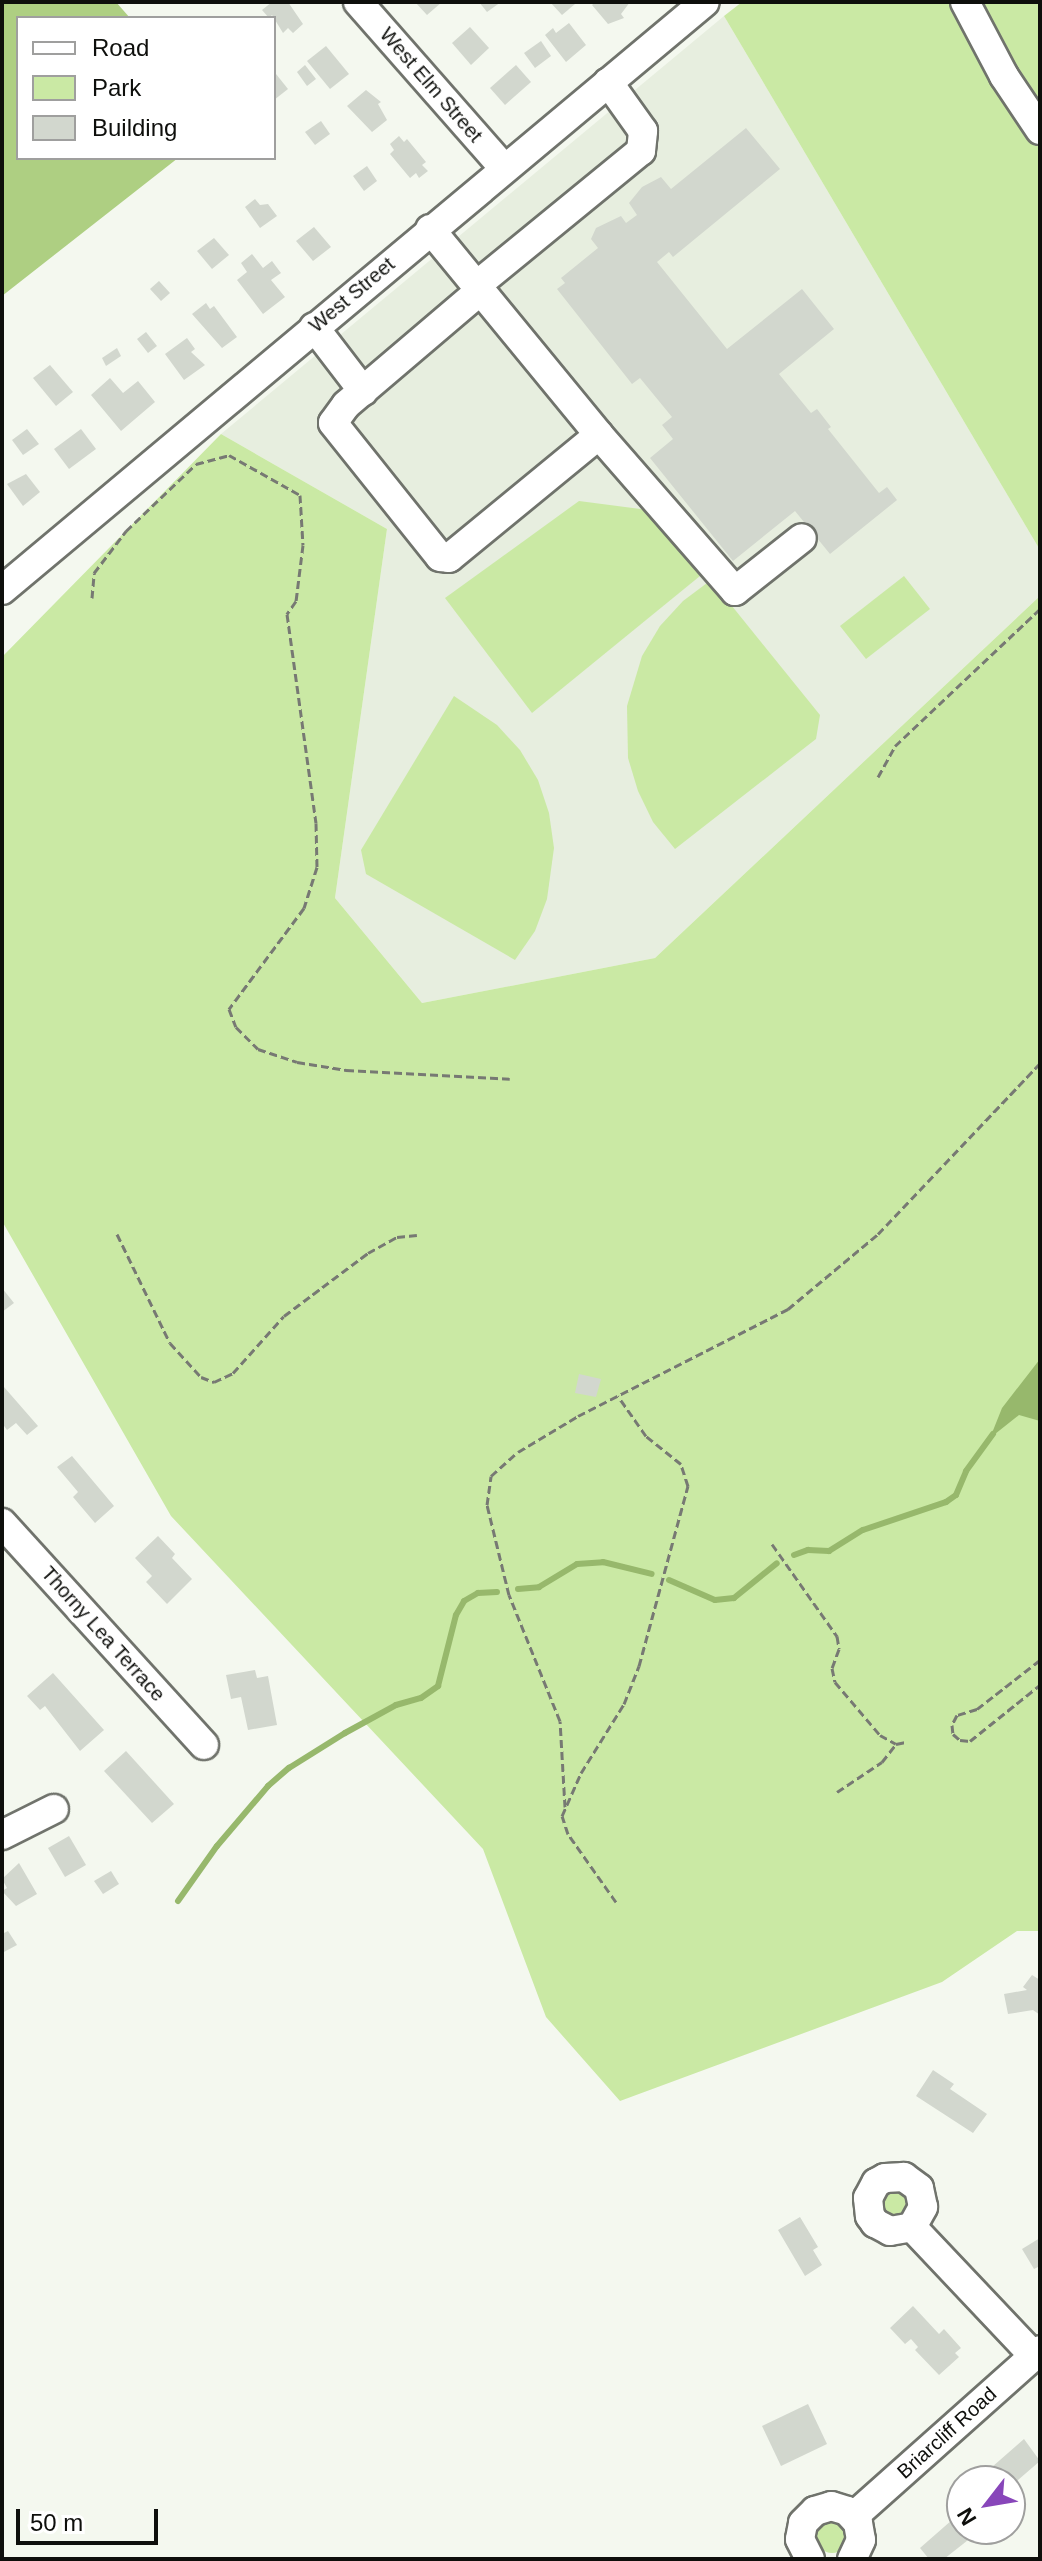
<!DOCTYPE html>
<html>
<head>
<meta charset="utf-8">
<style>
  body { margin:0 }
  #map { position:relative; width:1042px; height:2561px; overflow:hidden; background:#f4f8ef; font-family:Helvetica,sans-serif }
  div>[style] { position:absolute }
  .built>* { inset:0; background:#e7eedf }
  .green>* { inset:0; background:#cae9a4 }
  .round { border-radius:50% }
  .forest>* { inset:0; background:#aecf82 }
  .water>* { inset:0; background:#97b86c }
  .stream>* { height:6px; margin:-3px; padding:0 3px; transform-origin:3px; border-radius:3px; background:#97b86c }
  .building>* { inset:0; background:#d2d7ce }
  .path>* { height:3px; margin-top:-1.5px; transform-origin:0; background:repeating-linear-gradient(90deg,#777973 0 8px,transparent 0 12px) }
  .roads { filter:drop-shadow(2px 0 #70736c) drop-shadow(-2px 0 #70736c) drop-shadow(0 2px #70736c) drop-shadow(0 -2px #70736c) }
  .minor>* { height:28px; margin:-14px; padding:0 14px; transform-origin:14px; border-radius:14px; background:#fff }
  span { translate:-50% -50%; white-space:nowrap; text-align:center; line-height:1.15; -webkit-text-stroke:8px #fff; paint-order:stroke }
  .street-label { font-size:20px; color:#0e0f0c }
  .frame { position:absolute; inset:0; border:4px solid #0e0f0c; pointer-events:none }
  .legend { position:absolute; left:16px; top:16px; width:260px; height:144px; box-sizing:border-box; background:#fff; border:2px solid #9f9f9e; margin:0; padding:10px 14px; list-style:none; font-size:24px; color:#0e0f0c }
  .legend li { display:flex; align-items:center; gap:16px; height:40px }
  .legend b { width:40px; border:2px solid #9f9f9e }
  .north { position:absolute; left:946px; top:2465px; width:80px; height:80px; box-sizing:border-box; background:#fff; border:2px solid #9f9f9e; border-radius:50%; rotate:239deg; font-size:22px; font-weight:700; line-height:32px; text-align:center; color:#0e0f0c }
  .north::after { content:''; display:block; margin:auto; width:28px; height:36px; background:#8846ba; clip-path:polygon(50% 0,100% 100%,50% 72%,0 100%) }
  .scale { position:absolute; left:16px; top:2509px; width:142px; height:36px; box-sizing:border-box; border:4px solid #0e0f0c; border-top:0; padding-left:10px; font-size:24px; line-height:28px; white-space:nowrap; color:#0e0f0c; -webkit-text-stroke:6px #fff; paint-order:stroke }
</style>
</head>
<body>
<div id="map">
  <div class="built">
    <div style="clip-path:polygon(724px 16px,1040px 550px,1040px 596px,655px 958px,422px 1003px,335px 898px,387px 529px,221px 434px)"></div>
  </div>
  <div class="green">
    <div style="clip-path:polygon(742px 2px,1040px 2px,1040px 550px,724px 16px)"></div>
    <div style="clip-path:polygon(221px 434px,387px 529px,335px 898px,422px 1003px,655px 958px,1040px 596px,1040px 1931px,1017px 1931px,942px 1982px,620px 2101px,546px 2017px,483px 1849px,171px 1516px,2px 1221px,2px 657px)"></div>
    <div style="clip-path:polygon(579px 501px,648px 510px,700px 576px,532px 713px,445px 598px)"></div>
    <div style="clip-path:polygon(904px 576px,930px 609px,866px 659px,840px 626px)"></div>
    <div style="clip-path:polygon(711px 580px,820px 715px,816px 739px,675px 849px,653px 822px,638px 791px,628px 758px,627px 706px,642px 656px,660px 626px,683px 601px)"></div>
    <div style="clip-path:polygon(454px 696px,497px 725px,520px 750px,538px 780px,549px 813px,554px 848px,547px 899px,535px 931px,515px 960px,366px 874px,361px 850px)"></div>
    <div style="clip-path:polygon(897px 2189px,911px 2196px,904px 2220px,884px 2216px,881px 2206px,887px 2192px)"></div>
    <div class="round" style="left:816px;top:2521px;width:32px;height:32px"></div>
  </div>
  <div class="forest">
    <div style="clip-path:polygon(2px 2px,116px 2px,130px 18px,18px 18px,18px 158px,178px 158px,2px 296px)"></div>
  </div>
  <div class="water">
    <div style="clip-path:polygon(1040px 1359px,1040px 1421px,1019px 1415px,990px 1438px,1002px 1408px)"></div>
  </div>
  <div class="stream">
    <div style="left:794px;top:1555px;width:15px;rotate:-20deg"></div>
    <div style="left:808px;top:1550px;width:21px;rotate:3deg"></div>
    <div style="left:829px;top:1551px;width:40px;rotate:-32deg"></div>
    <div style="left:863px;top:1530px;width:88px;rotate:-18.6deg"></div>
    <div style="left:946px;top:1502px;width:12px;rotate:-35deg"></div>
    <div style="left:956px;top:1495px;width:26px;rotate:-67deg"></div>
    <div style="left:966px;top:1471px;width:46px;rotate:-53.9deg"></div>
    <div style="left:669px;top:1580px;width:50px;rotate:23.5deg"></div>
    <div style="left:715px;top:1600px;width:19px;rotate:-6deg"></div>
    <div style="left:734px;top:1598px;width:55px;rotate:-39.1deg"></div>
    <div style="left:518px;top:1589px;width:21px;rotate:-5deg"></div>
    <div style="left:539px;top:1587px;width:44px;rotate:-31.2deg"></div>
    <div style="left:577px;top:1564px;width:26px;rotate:-4deg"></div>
    <div style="left:603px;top:1562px;width:50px;rotate:13.8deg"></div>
    <div style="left:178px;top:1901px;width:67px;rotate:-54.7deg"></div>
    <div style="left:217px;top:1846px;width:79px;rotate:-49.6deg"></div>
    <div style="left:268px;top:1786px;width:28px;rotate:-41deg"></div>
    <div style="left:289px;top:1768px;width:66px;rotate:-32deg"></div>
    <div style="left:345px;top:1733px;width:58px;rotate:-28.8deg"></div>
    <div style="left:396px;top:1705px;width:26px;rotate:-16deg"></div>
    <div style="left:421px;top:1698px;width:21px;rotate:-35deg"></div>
    <div style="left:438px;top:1686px;width:73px;rotate:-75.8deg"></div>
    <div style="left:456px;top:1615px;width:16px;rotate:-60deg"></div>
    <div style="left:464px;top:1601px;width:16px;rotate:-30deg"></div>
    <div style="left:478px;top:1593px;width:19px;rotate:-3deg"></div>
  </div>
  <div class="building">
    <div style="clip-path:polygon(272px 2px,288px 2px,303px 24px,293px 33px,288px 28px,283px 33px,272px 15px,269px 18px,262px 10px)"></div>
    <div style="clip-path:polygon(415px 2px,442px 2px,427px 15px)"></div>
    <div style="clip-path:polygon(479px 2px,501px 2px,487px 12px)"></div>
    <div style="clip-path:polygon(550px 2px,574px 2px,575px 4px,562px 15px)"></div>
    <div style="clip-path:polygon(595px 2px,630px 2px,621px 14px,624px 18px,608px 24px,592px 5px)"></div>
    <div style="clip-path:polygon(569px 23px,586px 45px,566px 62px,545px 35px,553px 28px,556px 33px)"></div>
    <div style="clip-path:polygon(470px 27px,489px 48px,471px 65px,452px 43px)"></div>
    <div style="clip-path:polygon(541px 41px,551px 56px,535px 68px,524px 53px)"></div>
    <div style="clip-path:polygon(326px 46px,349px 74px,330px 89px,307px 61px)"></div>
    <div style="clip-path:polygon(305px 65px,316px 79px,307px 86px,297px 72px)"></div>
    <div style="clip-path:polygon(516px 65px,531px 82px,505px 105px,490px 88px)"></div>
    <div style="clip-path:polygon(276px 74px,288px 89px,274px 100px,274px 76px)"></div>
    <div style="clip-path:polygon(366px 90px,381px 102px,378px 104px,387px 120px,372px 132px,347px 106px)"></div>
    <div style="clip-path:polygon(321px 121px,330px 134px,315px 145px,305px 132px)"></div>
    <div style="clip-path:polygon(746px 128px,780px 169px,673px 257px,669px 252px,657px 262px,727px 349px,802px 289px,834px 329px,779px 374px,811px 413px,817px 409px,831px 427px,828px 429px,879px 493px,887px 487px,897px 500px,830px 554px,795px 511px,733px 561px,650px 458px,673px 439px,662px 425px,672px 417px,640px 378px,632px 384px,557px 289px,565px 283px,561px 278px,598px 248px,591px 239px,596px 228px,621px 216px,626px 223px,637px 215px,629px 203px,642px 187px,661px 177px,671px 189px)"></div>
    <div style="clip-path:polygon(399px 136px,404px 142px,407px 139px,426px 162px,422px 165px,428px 171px,419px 178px,416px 173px,410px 178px,390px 154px,394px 150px,390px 144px)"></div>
    <div style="clip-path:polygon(367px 166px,377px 181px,364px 191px,353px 176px)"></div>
    <div style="clip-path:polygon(255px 199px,260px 205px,268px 204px,277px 216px,260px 228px,245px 207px)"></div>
    <div style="clip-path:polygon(314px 227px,331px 247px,313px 261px,296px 241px)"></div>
    <div style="clip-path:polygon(214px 238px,229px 255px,212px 269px,197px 251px)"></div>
    <div style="clip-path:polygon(252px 254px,263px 268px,272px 261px,281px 273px,271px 280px,285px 297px,263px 314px,237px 280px,247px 272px,241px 263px)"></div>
    <div style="clip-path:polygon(159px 281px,170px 293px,161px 301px,150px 289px)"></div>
    <div style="clip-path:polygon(206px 303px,210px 309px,214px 306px,237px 337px,222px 348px,192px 314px)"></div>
    <div style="clip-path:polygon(146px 332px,157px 346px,148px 353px,137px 339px)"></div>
    <div style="clip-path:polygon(187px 338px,195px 349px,191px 352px,205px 365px,184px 380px,165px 354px)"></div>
    <div style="clip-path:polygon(117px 348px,121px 356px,106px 366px,102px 358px)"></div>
    <div style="clip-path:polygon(50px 365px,73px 392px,56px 406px,33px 378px)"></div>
    <div style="clip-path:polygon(110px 378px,123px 393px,138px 381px,155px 402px,121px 431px,91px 395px)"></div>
    <div style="clip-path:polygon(27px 429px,39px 444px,23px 455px,12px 440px)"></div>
    <div style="clip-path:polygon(81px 429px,96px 449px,69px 469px,54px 449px)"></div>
    <div style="clip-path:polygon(26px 474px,40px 492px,23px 506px,7px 484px)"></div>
    <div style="clip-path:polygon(2px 1288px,14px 1303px,2px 1312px)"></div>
    <div style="clip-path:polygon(579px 1374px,601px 1379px,596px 1397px,575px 1393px)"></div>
    <div style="clip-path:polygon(4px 1387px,38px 1426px,27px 1435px,16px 1423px,7px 1430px,2px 1423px)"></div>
    <div style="clip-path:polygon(72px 1456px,114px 1506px,95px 1523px,73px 1497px,78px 1492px,57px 1467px)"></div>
    <div style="clip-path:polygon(158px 1536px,175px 1554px,172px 1558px,192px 1579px,167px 1604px,146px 1582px,152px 1576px,135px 1558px)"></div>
    <div style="clip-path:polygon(255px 1670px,257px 1678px,268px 1676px,277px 1725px,248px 1730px,241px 1697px,231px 1699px,226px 1675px)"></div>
    <div style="clip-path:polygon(53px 1673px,104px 1730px,80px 1751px,45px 1706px,40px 1710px,27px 1696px)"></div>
    <div style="clip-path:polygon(126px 1751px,174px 1804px,152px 1823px,104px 1771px)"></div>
    <div style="clip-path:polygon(69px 1836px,86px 1865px,65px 1877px,48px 1848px)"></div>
    <div style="clip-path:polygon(19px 1863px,37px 1894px,16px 1906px,2px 1891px,7px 1888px,2px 1879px)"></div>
    <div style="clip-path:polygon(111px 1871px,119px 1884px,103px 1894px,94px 1881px)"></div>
    <div style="clip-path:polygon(8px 1931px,17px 1945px,2px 1953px,2px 1934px)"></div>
    <div style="clip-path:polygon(1032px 1975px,1040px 1980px,1040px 2015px,1033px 2010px,1008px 2014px,1004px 1994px,1027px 1990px,1023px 1987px)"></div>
    <div style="clip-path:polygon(933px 2070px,954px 2084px,950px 2089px,987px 2114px,973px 2133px,916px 2096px)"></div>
    <div style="clip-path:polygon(800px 2217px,818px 2247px,813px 2250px,822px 2265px,805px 2276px,778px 2230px)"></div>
    <div style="clip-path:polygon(1040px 2238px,1040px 2266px,1034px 2269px,1022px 2249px)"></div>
    <div style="clip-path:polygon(913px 2306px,939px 2334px,944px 2329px,961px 2348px,955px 2353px,959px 2357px,939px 2375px,915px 2350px,918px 2347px,911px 2339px,905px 2344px,890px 2328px)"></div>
    <div style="clip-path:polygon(808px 2404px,827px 2444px,781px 2466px,762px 2426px)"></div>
    <div style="clip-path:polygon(1024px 2439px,1040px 2461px,1010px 2487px,1010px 2481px,990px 2481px,984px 2474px)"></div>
    <div style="clip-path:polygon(960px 2513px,962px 2529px,977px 2533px,944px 2559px,929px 2559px,920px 2548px)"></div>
  </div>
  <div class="path">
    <div style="left:92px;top:598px;width:25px;rotate:-85deg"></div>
    <div style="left:94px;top:573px;width:53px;rotate:-52.7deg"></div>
    <div style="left:126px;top:531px;width:97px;rotate:-43.7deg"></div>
    <div style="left:196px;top:464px;width:34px;rotate:-15deg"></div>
    <div style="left:229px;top:455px;width:81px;rotate:29.4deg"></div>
    <div style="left:300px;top:495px;width:50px;rotate:86.6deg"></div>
    <div style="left:303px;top:545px;width:56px;rotate:97.1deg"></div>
    <div style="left:296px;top:601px;width:16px;rotate:125deg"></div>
    <div style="left:287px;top:614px;width:211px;rotate:82.1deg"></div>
    <div style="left:316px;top:823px;width:44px;rotate:88.7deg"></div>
    <div style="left:317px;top:867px;width:43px;rotate:107.6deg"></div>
    <div style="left:304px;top:908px;width:126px;rotate:126.6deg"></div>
    <div style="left:229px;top:1009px;width:19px;rotate:69deg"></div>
    <div style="left:236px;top:1027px;width:31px;rotate:45deg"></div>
    <div style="left:258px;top:1049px;width:41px;rotate:18.4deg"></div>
    <div style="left:297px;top:1062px;width:50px;rotate:9.3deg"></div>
    <div style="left:346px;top:1070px;width:164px;rotate:3.1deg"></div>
    <div style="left:878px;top:777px;width:35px;rotate:-61deg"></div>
    <div style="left:895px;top:746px;width:199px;rotate:-43.4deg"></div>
    <div style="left:117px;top:1234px;width:121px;rotate:64.1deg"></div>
    <div style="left:170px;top:1343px;width:46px;rotate:47.6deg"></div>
    <div style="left:201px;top:1377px;width:14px;rotate:21deg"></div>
    <div style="left:214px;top:1382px;width:21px;rotate:-25deg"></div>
    <div style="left:233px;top:1373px;width:76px;rotate:-48.2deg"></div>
    <div style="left:284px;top:1316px;width:105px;rotate:-36.9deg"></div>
    <div style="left:368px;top:1253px;width:33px;rotate:-29deg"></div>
    <div style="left:397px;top:1237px;width:20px;rotate:-6deg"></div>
    <div style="left:772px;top:1544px;width:113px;rotate:54.8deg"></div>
    <div style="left:837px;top:1636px;width:13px;rotate:81deg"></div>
    <div style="left:839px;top:1649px;width:20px;rotate:110deg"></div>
    <div style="left:832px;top:1668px;width:14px;rotate:78deg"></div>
    <div style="left:835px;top:1682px;width:70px;rotate:49.7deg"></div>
    <div style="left:880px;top:1735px;width:18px;rotate:29deg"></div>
    <div style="left:896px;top:1744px;width:10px;rotate:-11deg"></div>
    <div style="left:1040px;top:1660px;width:80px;rotate:142.1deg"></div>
    <div style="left:977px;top:1709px;width:21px;rotate:163deg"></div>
    <div style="left:957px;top:1715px;width:11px;rotate:117deg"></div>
    <div style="left:952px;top:1725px;width:9px;rotate:84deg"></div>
    <div style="left:953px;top:1734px;width:9px;rotate:41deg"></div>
    <div style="left:960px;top:1740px;width:10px;rotate:6deg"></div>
    <div style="left:970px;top:1741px;width:90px;rotate:-38.7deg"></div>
    <div style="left:837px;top:1792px;width:54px;rotate:-33.7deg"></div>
    <div style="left:882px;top:1762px;width:23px;rotate:-52deg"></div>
    <div style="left:565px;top:1807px;width:86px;rotate:-93.3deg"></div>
    <div style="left:560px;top:1721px;width:136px;rotate:-112deg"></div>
    <div style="left:509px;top:1595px;width:93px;rotate:-103.7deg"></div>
    <div style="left:487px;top:1505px;width:29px;rotate:-82deg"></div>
    <div style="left:491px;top:1476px;width:36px;rotate:-42deg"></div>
    <div style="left:518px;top:1452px;width:70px;rotate:-31deg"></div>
    <div style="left:578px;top:1416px;width:236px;rotate:-27deg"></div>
    <div style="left:788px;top:1309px;width:117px;rotate:-39.8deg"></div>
    <div style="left:878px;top:1234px;width:236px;rotate:-46.5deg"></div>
    <div style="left:616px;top:1902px;width:83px;rotate:-125.2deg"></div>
    <div style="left:568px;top:1834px;width:19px;rotate:-108deg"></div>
    <div style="left:562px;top:1816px;width:47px;rotate:-66.2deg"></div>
    <div style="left:581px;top:1773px;width:81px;rotate:-58.1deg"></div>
    <div style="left:624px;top:1704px;width:41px;rotate:-68.5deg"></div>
    <div style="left:639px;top:1666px;width:187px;rotate:-74.8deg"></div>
    <div style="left:688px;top:1486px;width:23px;rotate:-108deg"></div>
    <div style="left:681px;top:1464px;width:45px;rotate:-141.3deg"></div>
    <div style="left:646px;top:1436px;width:49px;rotate:-125deg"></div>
  </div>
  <div class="roads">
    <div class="minor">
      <div style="left:358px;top:2px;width:220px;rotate:48.7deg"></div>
      <div style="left:965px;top:2px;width:84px;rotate:62.2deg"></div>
      <div style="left:1004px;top:76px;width:65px;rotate:56.3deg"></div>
      <div style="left:430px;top:229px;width:266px;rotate:50.6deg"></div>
      <div style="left:599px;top:435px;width:207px;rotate:48.9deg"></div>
      <div style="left:735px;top:591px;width:85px;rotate:-38.3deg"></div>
      <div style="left:477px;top:285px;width:212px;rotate:-39.3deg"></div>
      <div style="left:641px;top:151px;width:20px;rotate:-84deg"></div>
      <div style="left:643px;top:131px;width:60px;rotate:-125.5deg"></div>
      <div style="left:481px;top:290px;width:177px;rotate:139.6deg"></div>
      <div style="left:346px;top:405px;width:22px;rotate:126deg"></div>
      <div style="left:333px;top:423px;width:171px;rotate:51.4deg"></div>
      <div style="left:440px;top:557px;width:9px;rotate:6deg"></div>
      <div style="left:449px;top:558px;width:194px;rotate:-39.4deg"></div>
      <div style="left:314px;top:327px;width:81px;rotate:52.6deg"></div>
      <div style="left:2px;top:590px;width:916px;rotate:-39.91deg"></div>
      <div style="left:2px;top:1523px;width:300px;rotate:47.7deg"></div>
      <div style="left:2px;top:1835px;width:58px;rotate:-26.6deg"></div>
      <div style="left:912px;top:2227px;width:23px;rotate:-61deg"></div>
      <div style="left:923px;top:2207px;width:19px;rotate:-102deg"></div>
      <div style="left:919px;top:2188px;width:19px;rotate:-144deg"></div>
      <div style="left:904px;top:2177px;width:19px;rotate:177deg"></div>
      <div style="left:885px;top:2178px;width:10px;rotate:151deg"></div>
      <div style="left:876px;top:2183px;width:17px;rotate:118deg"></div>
      <div style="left:868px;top:2198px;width:18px;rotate:84deg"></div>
      <div style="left:870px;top:2216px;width:9px;rotate:54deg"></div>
      <div style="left:875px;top:2223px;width:17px;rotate:28deg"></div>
      <div style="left:890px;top:2231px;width:22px;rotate:-10deg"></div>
      <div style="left:912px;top:2227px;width:178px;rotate:46.6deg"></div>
      <div style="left:854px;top:2516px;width:249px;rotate:-41.7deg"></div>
      <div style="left:810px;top:2559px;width:22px;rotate:-117deg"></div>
      <div style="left:800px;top:2539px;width:16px;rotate:-79deg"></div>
      <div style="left:803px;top:2523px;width:17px;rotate:-45deg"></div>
      <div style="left:815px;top:2511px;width:17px;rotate:-17deg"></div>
      <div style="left:831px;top:2506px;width:17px;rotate:17deg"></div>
      <div style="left:847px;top:2511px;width:16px;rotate:47deg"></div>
      <div style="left:858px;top:2523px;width:17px;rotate:80deg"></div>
      <div style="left:861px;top:2540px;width:21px;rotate:115deg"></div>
    </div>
  </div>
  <div class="street-label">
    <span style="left:431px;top:85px;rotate:49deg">West Elm Street</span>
    <span style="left:352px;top:295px;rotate:-40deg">West Street</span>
    <span style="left:103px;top:1634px;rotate:48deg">Thorny Lea Terrace</span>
    <span style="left:947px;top:2433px;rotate:-42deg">Briarcliff Road</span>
  </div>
  <div class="frame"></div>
  <ul class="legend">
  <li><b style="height:10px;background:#fff"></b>Road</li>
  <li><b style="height:22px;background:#cae9a4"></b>Park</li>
  <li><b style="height:22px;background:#d2d7ce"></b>Building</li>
  </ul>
  <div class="north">N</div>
  <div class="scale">50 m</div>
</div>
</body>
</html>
